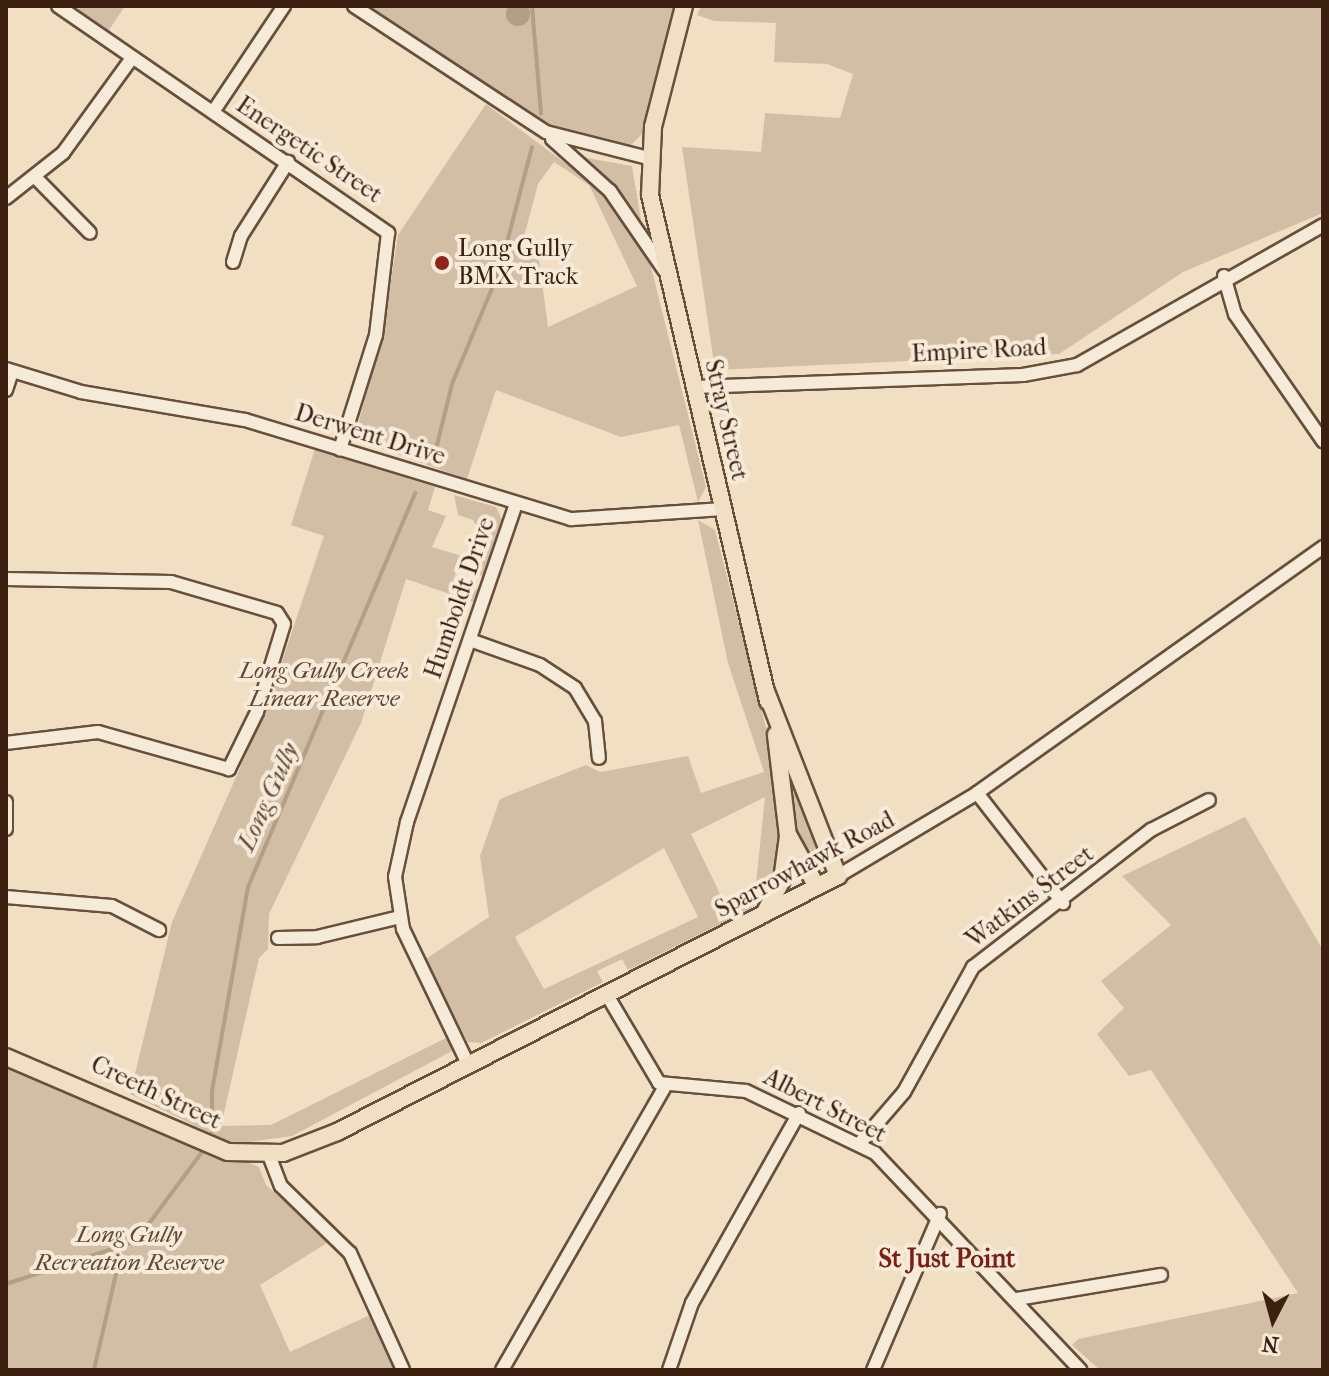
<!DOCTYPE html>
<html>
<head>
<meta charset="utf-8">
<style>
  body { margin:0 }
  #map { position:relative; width:1329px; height:1376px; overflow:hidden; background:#f1dfc4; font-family:"IM FELL French Canon",serif }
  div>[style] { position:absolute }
  .green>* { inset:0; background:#d2bea5 }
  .water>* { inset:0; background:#b39e86 }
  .round { border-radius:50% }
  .stream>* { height:4px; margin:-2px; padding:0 2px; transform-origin:2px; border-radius:2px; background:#b39e86 }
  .roads { filter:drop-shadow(2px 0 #684f3c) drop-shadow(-2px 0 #684f3c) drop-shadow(0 2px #684f3c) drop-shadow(0 -2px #684f3c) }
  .minor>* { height:12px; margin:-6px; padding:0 6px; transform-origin:6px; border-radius:6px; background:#f6ead9 }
  .major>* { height:16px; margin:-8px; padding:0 8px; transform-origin:8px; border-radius:8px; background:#f1dfc4 }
  .dots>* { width:22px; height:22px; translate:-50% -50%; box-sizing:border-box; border:4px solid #f6ead9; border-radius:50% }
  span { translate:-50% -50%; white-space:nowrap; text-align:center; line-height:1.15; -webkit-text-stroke:8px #f6ead9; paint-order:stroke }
  .street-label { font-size:24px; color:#3b1f0f }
  .poi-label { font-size:24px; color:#3b1f0f }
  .left { translate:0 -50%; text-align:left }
  .park-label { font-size:24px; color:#614734; font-style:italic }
  .water-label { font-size:26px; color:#654b39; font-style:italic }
  .neighbourhood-label { font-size:26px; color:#7a1f14; font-weight:700 }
  .frame { position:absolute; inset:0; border:8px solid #3b1f0f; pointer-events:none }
  .north { position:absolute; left:1233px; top:1280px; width:80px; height:80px; -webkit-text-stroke:6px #f6ead9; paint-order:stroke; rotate:186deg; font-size:22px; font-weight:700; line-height:32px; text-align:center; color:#3b1f0f }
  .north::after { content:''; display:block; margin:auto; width:28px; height:36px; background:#3b1f0f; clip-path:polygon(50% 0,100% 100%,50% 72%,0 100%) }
</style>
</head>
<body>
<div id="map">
  <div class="green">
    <div style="clip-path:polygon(81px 6px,125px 6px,107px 33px,76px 12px)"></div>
    <div style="clip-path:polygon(367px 6px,675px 6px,642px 134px,629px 147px,547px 124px)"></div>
    <div style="clip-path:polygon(701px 6px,1323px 6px,1323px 213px,1183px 272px,1059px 354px,715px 370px,682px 147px,761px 152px,765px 113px,840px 118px,853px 74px,827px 64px,774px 62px,776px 23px,714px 21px,697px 15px)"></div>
    <div style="clip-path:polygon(evenodd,486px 104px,608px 195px,649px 259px,706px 487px,698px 502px,679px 425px,621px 437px,496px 390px,467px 479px,354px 439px,383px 333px,398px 235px,486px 104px,554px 162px,589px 185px,637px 286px,548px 327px,538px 251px,518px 259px,538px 184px,554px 162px)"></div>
    <div style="clip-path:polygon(582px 157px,632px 166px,641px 220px,637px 220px)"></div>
    <div style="clip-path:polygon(315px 449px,435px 487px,428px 510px,446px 516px,432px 547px,476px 560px,480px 533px,473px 520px,458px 515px,454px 495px,496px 507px,503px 522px,485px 576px,477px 575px,480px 565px,461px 559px,450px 590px,469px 597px,479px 587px,476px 603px,406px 579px,361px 723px,269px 914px,268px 949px,259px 958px,221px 1126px,271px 1125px,448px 1037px,452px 1051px,292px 1136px,233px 1144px,130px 1094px,172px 922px,266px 709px,324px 536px,291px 525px)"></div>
    <div style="clip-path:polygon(evenodd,698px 520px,715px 530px,769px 739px,781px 831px,770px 889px,750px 909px,628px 970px,622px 959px,597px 971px,603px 982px,481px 1043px,468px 1042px,424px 960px,489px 917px,480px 856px,500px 799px,586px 765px,600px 772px,688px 756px,701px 793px,764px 772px,728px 663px,698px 520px,765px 797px,756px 883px,724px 902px,691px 834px,765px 797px,698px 520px,664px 848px,698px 917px,544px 989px,515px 937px,664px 848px)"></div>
    <div style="clip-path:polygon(793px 779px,821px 854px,820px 874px,795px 834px)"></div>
    <div style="clip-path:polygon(1245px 817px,1323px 950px,1323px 1370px,1100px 1370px,1072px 1345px,1078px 1339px,1298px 1293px,1151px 1070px,1129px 1076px,1097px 1034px,1124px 1008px,1101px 981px,1171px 925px,1122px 876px)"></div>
    <div style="clip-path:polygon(6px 1064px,259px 1167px,266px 1185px,330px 1241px,260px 1285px,290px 1352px,374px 1313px,396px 1370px,6px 1370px)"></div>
  </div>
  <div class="water">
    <div class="round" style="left:506px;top:2px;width:24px;height:24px"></div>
  </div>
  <div class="stream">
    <div style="left:532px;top:6px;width:108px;rotate:85.2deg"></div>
    <div style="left:434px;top:457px;width:75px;rotate:-76.1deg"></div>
    <div style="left:452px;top:384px;width:125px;rotate:-67.3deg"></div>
    <div style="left:500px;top:269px;width:126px;rotate:-75.3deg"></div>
    <div style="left:212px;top:1131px;width:40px;rotate:-90deg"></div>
    <div style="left:212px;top:1091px;width:207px;rotate:-80deg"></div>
    <div style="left:248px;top:887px;width:428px;rotate:-67deg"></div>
    <div style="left:6px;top:1284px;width:137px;rotate:-18.3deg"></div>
    <div style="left:136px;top:1241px;width:111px;rotate:-53.4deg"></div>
    <div style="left:94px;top:1370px;width:125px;rotate:-77.1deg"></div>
  </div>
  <div class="roads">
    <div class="minor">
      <div style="left:58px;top:6px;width:401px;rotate:34.5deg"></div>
      <div style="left:388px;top:233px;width:103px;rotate:96.7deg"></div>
      <div style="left:376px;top:335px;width:120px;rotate:107.5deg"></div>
      <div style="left:354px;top:6px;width:230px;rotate:33.3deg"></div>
      <div style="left:546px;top:132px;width:105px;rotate:14.3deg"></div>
      <div style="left:213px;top:112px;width:128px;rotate:-56.2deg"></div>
      <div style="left:552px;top:139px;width:78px;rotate:41.9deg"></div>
      <div style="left:610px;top:191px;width:96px;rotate:55.6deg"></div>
      <div style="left:35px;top:177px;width:78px;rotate:45.5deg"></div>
      <div style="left:6px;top:198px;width:73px;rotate:-38.3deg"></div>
      <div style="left:63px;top:153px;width:117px;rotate:-54deg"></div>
      <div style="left:233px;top:262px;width:27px;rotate:-73deg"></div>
      <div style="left:241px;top:236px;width:88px;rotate:-57.6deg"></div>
      <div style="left:1224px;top:276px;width:40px;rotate:74deg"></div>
      <div style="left:1235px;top:314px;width:155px;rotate:55.3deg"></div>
      <div style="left:6px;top:369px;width:78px;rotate:17deg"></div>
      <div style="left:81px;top:392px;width:166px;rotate:9.7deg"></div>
      <div style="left:245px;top:420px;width:341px;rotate:16.9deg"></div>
      <div style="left:571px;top:519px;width:150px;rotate:-3.8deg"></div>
      <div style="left:695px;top:387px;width:328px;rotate:-2.1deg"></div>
      <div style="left:1023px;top:375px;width:55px;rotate:-10.5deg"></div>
      <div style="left:1077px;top:365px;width:283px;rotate:-29.6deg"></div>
      <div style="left:6px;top:390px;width:19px;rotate:-72deg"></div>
      <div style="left:6px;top:579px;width:165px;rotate:1deg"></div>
      <div style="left:171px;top:582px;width:110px;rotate:16.3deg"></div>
      <div style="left:277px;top:613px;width:13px;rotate:58deg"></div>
      <div style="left:284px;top:624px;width:92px;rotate:107.1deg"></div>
      <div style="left:257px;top:712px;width:64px;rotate:116.2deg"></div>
      <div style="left:229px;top:769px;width:136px;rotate:-164.2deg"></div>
      <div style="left:98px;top:732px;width:93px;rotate:173.2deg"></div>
      <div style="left:470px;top:640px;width:74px;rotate:19.7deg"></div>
      <div style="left:540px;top:665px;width:42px;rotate:33.3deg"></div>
      <div style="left:575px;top:688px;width:39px;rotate:59deg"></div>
      <div style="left:595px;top:721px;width:37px;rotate:84deg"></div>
      <div style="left:977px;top:793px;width:140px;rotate:52deg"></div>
      <div style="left:6px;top:802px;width:27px;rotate:90deg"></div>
      <div style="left:838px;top:876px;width:162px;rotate:-30.8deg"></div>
      <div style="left:977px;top:793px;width:425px;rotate:-35.4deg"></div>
      <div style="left:6px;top:897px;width:106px;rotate:4.9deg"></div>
      <div style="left:112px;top:906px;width:53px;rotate:27.1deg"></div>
      <div style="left:278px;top:938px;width:39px;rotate:-1deg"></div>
      <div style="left:317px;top:937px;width:85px;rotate:-13.5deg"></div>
      <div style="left:607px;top:995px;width:102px;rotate:59.4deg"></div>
      <div style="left:659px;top:1083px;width:87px;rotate:5.3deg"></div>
      <div style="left:746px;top:1091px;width:143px;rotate:25.7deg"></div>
      <div style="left:875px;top:1153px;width:299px;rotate:46.6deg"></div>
      <div style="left:469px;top:1066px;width:152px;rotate:-115.7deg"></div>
      <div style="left:403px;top:929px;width:53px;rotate:-98.7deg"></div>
      <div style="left:395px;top:877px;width:56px;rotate:-77.7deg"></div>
      <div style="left:407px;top:822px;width:336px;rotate:-71.1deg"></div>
      <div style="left:860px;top:1143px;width:67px;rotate:-49.2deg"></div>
      <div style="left:904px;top:1092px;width:143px;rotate:-61.1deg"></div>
      <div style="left:973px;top:967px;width:225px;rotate:-37.6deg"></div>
      <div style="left:1151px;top:830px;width:65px;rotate:-27.3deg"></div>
      <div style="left:269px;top:1155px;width:33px;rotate:69deg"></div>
      <div style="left:281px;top:1186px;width:96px;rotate:44.2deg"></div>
      <div style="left:350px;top:1253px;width:128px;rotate:65.6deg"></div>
      <div style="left:1017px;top:1299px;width:146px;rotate:-9.5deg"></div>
      <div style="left:502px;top:1370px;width:327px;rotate:-60.1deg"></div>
      <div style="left:669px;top:1370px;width:71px;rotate:-71.1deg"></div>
      <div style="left:692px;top:1303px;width:218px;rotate:-60.6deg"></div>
      <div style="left:873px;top:1370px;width:170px;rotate:-66.8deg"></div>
    </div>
    <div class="major">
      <div style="left:684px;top:6px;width:125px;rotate:104.4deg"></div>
      <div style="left:653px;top:127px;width:68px;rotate:92.5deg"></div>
      <div style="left:650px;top:195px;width:520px;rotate:76.87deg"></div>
      <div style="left:789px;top:836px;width:58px;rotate:61.2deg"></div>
      <div style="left:764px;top:914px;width:38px;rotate:-62deg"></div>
      <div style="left:782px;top:880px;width:44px;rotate:-82.2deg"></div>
      <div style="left:788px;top:836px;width:102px;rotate:-96.8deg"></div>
      <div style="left:6px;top:1057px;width:241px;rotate:23.2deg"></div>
      <div style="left:228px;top:1152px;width:55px;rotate:1deg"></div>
      <div style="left:283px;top:1153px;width:58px;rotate:-21.3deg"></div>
      <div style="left:337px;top:1132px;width:563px;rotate:-27.07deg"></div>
      <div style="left:838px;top:876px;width:199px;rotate:-111.3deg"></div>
    </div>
  </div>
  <div class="dots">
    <div style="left:442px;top:263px;background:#8f2418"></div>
  </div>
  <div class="street-label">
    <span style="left:309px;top:150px;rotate:34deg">Energetic Street</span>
    <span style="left:979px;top:351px;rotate:-3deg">Empire Road</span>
    <span style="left:726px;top:420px;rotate:77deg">Stray Street</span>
    <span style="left:370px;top:435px;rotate:17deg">Derwent Drive</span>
    <span style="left:460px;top:598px;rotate:-71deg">Humboldt Drive</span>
    <span style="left:805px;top:865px;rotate:-28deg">Sparrowhawk Road</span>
    <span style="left:1030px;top:897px;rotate:-37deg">Watkins Street</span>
    <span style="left:156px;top:1093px;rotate:25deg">Creeth Street</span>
    <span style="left:825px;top:1106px;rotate:27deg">Albert Street</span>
  </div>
  <div class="poi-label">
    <span class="left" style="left:458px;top:263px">Long Gully<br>BMX Track</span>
  </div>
  <div class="park-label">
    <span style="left:324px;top:685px">Long Gully Creek<br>Linear Reserve</span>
    <span style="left:129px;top:1249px">Long Gully<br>Recreation Reserve</span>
  </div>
  <div class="water-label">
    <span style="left:268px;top:797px;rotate:-66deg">Long Gully</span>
  </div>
  <div class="neighbourhood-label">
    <span style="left:947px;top:1259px">St Just Point</span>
  </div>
  <div class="frame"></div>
  <div class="north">N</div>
</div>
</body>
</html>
